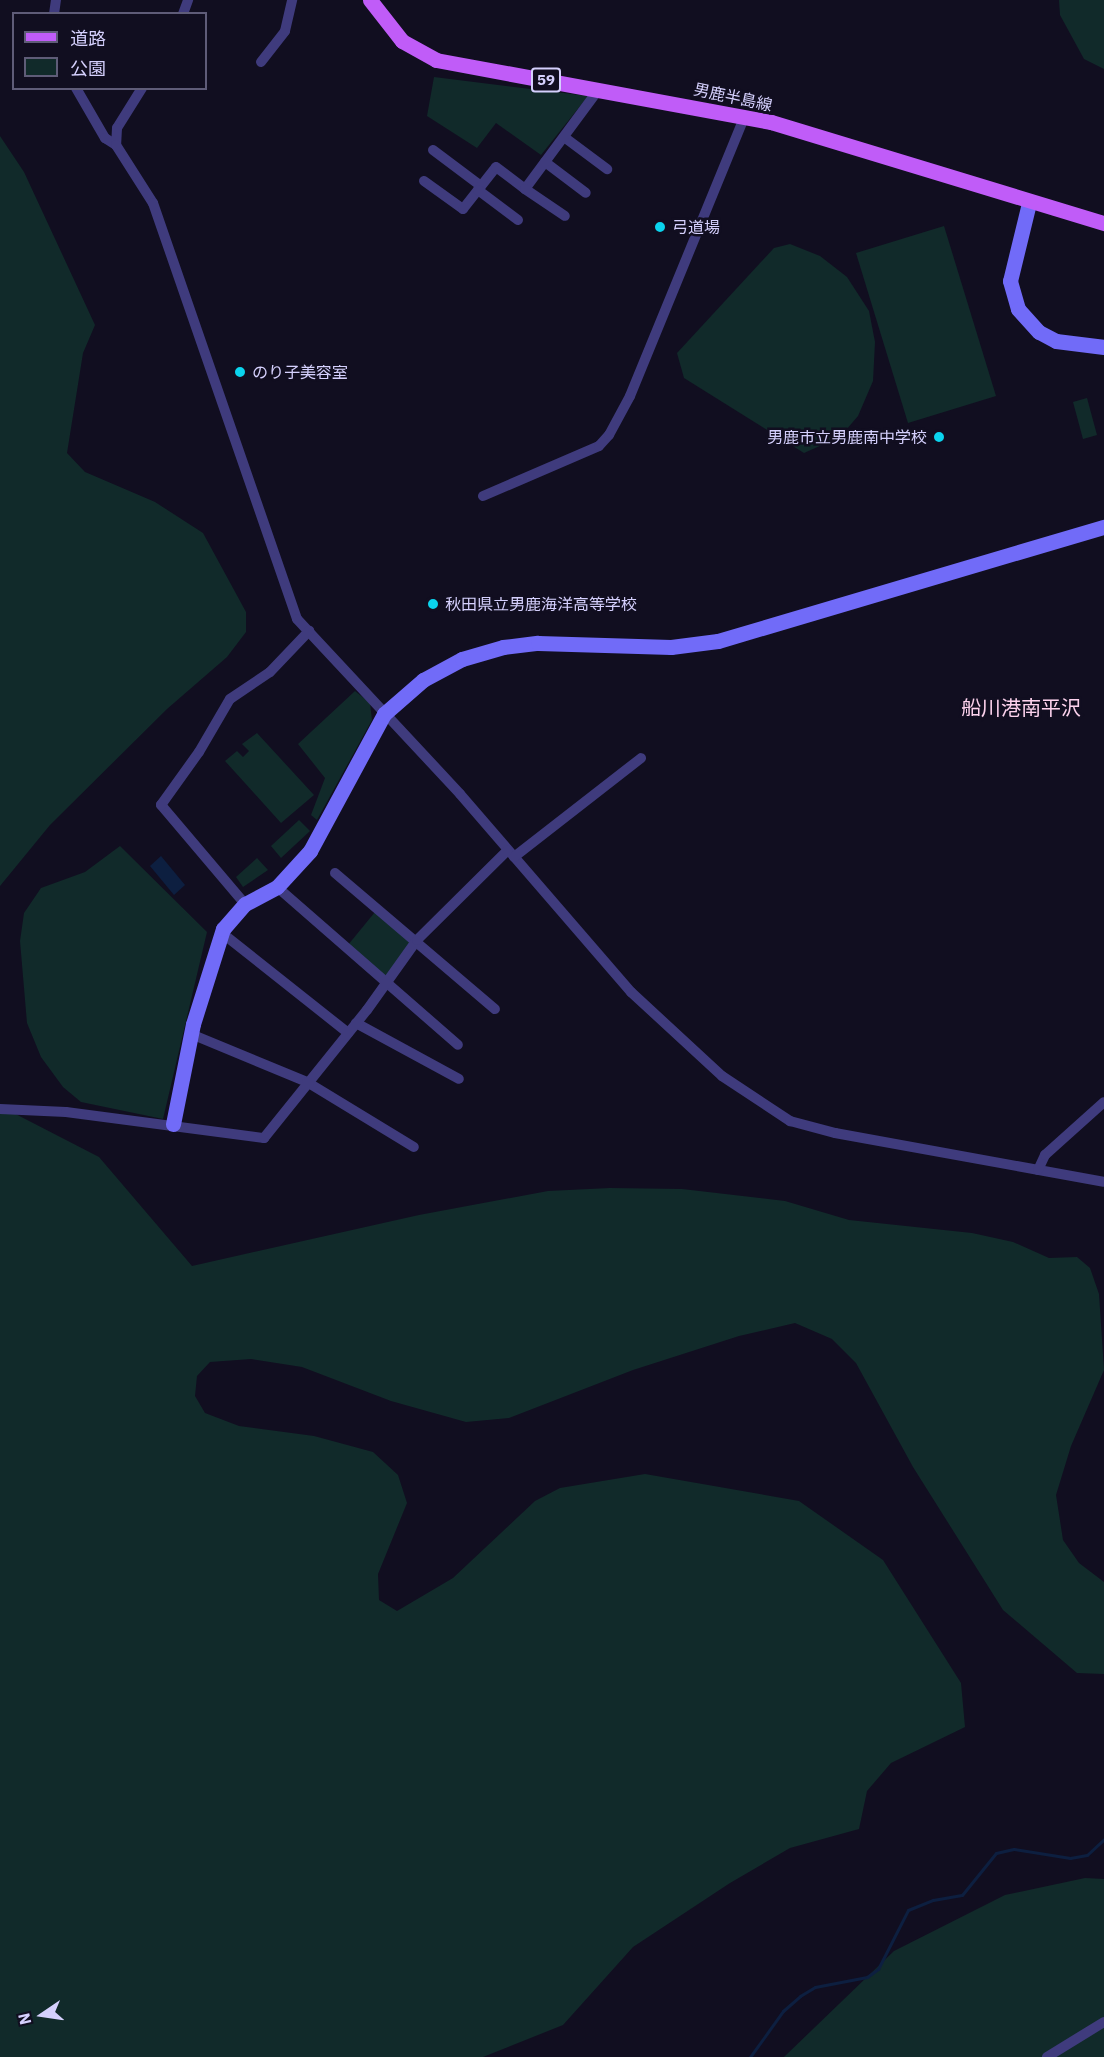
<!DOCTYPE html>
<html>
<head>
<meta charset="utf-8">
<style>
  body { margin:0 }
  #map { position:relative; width:1104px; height:2057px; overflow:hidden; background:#110e20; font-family:"IBM Plex Sans","Noto Sans JP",sans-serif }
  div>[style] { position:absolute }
  .green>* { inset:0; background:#112a2a }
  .water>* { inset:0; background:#0d1f40 }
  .stream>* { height:3px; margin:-1.5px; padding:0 1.5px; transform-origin:1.5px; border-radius:1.5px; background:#0d1f40 }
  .street>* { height:10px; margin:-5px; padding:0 5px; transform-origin:5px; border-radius:5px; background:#3f3b7d }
  .secondary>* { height:15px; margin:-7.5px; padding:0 7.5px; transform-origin:7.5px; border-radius:7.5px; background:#716bf8 }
  .primary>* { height:15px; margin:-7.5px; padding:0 7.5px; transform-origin:7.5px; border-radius:7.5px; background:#c05cf8 }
  .dots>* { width:16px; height:16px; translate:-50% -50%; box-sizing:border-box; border:3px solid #110e20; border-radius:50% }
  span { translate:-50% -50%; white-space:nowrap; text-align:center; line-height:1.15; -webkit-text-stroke:5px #110e20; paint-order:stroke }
  .shield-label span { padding:2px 4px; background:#110e20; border:2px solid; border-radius:4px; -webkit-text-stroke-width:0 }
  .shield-label { font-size:15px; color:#d5d0fd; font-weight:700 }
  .street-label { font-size:16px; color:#d5d0fd }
  .poi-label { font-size:16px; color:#d5d0fd }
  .left { translate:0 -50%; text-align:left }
  .right { translate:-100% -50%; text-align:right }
  .quarter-label { font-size:20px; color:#fdd2ed }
  .legend { position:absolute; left:12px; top:12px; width:195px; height:78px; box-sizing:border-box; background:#110e20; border:2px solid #5f5c78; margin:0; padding:8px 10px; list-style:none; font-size:18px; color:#d5d0fd }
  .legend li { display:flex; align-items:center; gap:12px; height:30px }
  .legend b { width:30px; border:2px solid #5f5c78 }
  .north { position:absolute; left:12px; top:1985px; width:60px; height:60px; -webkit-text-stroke:4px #110e20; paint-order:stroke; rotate:257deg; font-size:16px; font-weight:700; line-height:24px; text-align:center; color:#d5d0fd }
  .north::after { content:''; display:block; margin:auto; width:21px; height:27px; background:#d5d0fd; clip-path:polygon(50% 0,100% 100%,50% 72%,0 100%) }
</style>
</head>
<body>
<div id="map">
  <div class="green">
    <div style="clip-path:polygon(1059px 0,1104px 0,1104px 69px,1084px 59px,1060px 15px)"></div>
    <div style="clip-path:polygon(434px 77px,588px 96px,541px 155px,496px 123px,477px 148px,427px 116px)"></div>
    <div style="clip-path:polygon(0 136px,24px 172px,95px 325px,83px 353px,67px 453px,85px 472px,155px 502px,203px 533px,246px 612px,246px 632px,227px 657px,167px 709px,50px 825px,0 886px)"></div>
    <div style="clip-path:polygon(944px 226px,996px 396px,908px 423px,856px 253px)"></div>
    <div style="clip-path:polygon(790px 244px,820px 256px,847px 277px,869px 311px,875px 342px,873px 381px,858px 416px,840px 437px,804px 453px,684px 378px,677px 353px,774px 248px)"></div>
    <div style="clip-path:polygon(1087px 398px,1097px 435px,1083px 439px,1073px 402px)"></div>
    <div style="clip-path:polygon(355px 691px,370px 703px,372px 720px,317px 820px,311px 815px,325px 778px,298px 744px)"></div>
    <div style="clip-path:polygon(257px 733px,314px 795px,281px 823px,225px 761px,237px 751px,243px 757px,249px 751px,242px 744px)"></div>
    <div style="clip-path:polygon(299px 820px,310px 831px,281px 858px,271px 846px)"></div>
    <div style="clip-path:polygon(120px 846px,207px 932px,163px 1119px,81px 1102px,63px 1087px,41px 1057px,27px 1023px,20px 941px,24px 913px,41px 888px,85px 872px)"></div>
    <div style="clip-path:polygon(257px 858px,268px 870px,243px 887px,236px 877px)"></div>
    <div style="clip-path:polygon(375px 912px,412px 942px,384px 978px,348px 945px)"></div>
    <div style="clip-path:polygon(0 1106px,99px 1157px,192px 1266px,419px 1215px,548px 1191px,610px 1188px,682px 1189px,785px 1201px,849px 1220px,972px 1233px,1013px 1242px,1049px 1258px,1077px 1257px,1090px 1268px,1099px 1294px,1104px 1370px,1071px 1446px,1056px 1495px,1063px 1540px,1079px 1563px,1104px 1582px,1104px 1674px,1077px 1673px,1003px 1610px,913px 1467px,856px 1363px,832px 1339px,795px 1323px,739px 1336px,633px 1370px,509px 1418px,466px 1422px,391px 1401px,302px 1367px,251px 1359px,210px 1362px,197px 1376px,195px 1396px,205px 1413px,239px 1426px,314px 1436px,373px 1452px,398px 1475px,407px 1503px,378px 1574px,379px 1600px,397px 1611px,453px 1578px,535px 1501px,560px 1488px,645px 1474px,799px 1501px,883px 1560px,961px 1683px,965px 1727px,891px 1763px,867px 1791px,859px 1829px,790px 1848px,730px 1883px,633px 1947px,563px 2025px,483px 2057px,0 2057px)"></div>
    <div style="clip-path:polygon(1085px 1878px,1104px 1879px,1104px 2057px,784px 2057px,894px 1951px,1005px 1895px)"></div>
  </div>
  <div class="water">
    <div style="clip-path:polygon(161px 856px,185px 885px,174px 895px,150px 866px)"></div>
  </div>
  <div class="stream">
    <div style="left:750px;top:2057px;width:57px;rotate:-54.3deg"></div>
    <div style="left:783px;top:2011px;width:23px;rotate:-41deg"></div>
    <div style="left:800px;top:1996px;width:17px;rotate:-31deg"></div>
    <div style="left:815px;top:1987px;width:53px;rotate:-10.9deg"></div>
    <div style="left:867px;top:1977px;width:14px;rotate:-36deg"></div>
    <div style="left:878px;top:1969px;width:66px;rotate:-63deg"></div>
    <div style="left:908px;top:1910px;width:27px;rotate:-22deg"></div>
    <div style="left:933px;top:1900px;width:29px;rotate:-10deg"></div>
    <div style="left:962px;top:1895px;width:54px;rotate:-51deg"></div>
    <div style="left:996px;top:1853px;width:18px;rotate:-13deg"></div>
    <div style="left:1014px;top:1849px;width:57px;rotate:9.1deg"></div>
    <div style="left:1070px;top:1858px;width:17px;rotate:-10deg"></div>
    <div style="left:1087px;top:1855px;width:23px;rotate:-43deg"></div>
  </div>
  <div class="street">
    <div style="left:54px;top:14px;width:14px;rotate:-82deg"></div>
    <div style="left:183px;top:14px;width:15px;rotate:-70deg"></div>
    <div style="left:261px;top:62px;width:39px;rotate:-52deg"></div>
    <div style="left:285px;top:31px;width:32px;rotate:-77deg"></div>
    <div style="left:76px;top:88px;width:58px;rotate:59.9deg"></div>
    <div style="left:105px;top:138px;width:13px;rotate:32deg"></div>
    <div style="left:142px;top:88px;width:47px;rotate:122deg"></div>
    <div style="left:117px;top:128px;width:17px;rotate:93deg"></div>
    <div style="left:116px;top:145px;width:69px;rotate:57.5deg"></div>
    <div style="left:153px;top:203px;width:440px;rotate:70.9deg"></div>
    <div style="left:297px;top:619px;width:239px;rotate:47deg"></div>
    <div style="left:460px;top:794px;width:262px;rotate:49.2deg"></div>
    <div style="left:631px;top:992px;width:124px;rotate:42.7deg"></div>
    <div style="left:722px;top:1076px;width:82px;rotate:33.5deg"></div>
    <div style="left:790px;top:1121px;width:47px;rotate:14.9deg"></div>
    <div style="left:835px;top:1133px;width:273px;rotate:10.3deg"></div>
    <div style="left:564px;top:137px;width:54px;rotate:36.7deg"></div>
    <div style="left:433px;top:150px;width:60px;rotate:36.9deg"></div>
    <div style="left:545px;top:162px;width:51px;rotate:37.1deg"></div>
    <div style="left:424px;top:181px;width:48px;rotate:35.7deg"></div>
    <div style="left:463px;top:209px;width:53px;rotate:-51.8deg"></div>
    <div style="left:496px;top:167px;width:36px;rotate:37deg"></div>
    <div style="left:525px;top:189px;width:124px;rotate:-53.5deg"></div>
    <div style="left:525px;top:189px;width:48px;rotate:34deg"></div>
    <div style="left:478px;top:190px;width:50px;rotate:36.9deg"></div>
    <div style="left:483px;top:496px;width:126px;rotate:-23.3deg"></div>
    <div style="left:599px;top:446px;width:15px;rotate:-48deg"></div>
    <div style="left:609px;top:435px;width:44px;rotate:-61.7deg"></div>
    <div style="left:630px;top:396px;width:303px;rotate:-67.7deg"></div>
    <div style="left:514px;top:857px;width:161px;rotate:-37.9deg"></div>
    <div style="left:335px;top:873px;width:210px;rotate:40.4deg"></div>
    <div style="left:277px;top:887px;width:240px;rotate:41.1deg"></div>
    <div style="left:245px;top:904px;width:130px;rotate:-130.3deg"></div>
    <div style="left:161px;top:805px;width:65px;rotate:-54.4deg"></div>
    <div style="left:199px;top:752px;width:61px;rotate:-59.7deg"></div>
    <div style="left:230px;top:699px;width:48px;rotate:-34deg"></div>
    <div style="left:270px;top:672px;width:57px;rotate:-46.4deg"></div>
    <div style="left:222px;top:933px;width:161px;rotate:38.4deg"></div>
    <div style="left:356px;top:1023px;width:117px;rotate:28.5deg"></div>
    <div style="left:191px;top:1034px;width:126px;rotate:22.5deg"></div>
    <div style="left:307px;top:1082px;width:125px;rotate:31.3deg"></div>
    <div style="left:0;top:1109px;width:66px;rotate:2.6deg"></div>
    <div style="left:66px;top:1112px;width:200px;rotate:7.5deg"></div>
    <div style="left:264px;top:1138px;width:164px;rotate:-51.2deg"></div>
    <div style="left:367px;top:1010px;width:86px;rotate:-54.5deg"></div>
    <div style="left:417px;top:940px;width:127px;rotate:-44.7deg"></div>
    <div style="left:1038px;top:1170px;width:17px;rotate:-65deg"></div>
    <div style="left:1045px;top:1155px;width:79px;rotate:-41.9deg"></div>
    <div style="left:1047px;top:2057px;width:67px;rotate:-31.6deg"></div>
  </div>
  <div class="secondary">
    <div style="left:1029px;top:203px;width:80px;rotate:103.7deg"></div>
    <div style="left:1010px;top:281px;width:29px;rotate:74deg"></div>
    <div style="left:1018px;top:309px;width:31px;rotate:48deg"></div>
    <div style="left:1039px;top:332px;width:19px;rotate:28deg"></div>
    <div style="left:1056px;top:341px;width:48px;rotate:7.1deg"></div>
    <div style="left:173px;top:1124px;width:102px;rotate:-78.7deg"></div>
    <div style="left:193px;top:1024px;width:100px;rotate:-72.5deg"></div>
    <div style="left:223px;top:929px;width:33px;rotate:-49deg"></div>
    <div style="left:245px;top:904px;width:36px;rotate:-28deg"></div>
    <div style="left:277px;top:887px;width:49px;rotate:-47.5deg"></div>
    <div style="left:310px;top:851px;width:156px;rotate:-61.6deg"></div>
    <div style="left:384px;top:714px;width:52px;rotate:-41.1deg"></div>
    <div style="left:423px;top:680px;width:44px;rotate:-28.3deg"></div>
    <div style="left:462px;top:659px;width:43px;rotate:-16.3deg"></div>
    <div style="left:503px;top:647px;width:35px;rotate:-7deg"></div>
    <div style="left:538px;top:643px;width:133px;rotate:1.7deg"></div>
    <div style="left:671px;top:647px;width:47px;rotate:-7.3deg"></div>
    <div style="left:718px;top:641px;width:402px;rotate:-16.5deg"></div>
  </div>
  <div class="primary">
    <div style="left:370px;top:0;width:52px;rotate:52deg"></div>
    <div style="left:402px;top:41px;width:39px;rotate:29deg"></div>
    <div style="left:436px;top:60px;width:341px;rotate:10.5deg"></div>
    <div style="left:771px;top:122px;width:348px;rotate:16.9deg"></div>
  </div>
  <div class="dots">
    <div style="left:660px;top:227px;background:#0bd4ee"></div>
    <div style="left:240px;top:372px;background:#0bd4ee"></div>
    <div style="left:939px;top:437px;background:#0bd4ee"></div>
    <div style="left:433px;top:604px;background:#0bd4ee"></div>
  </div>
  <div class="shield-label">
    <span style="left:546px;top:80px">59</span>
  </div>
  <div class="street-label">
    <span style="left:733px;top:97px;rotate:12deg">男鹿半島線</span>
  </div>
  <div class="poi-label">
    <span class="left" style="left:672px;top:227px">弓道場</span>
    <span class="left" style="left:252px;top:372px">のり子美容室</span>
    <span class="right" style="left:927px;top:437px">男鹿市立男鹿南中学校</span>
    <span class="left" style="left:445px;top:604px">秋田県立男鹿海洋高等学校</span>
  </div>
  <div class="quarter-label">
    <span style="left:1021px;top:707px">船川港南平沢</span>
  </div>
  <ul class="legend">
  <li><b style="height:8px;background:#c05cf8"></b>道路</li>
  <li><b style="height:16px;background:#112a2a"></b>公園</li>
  </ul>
  <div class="north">N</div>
</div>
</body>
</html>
